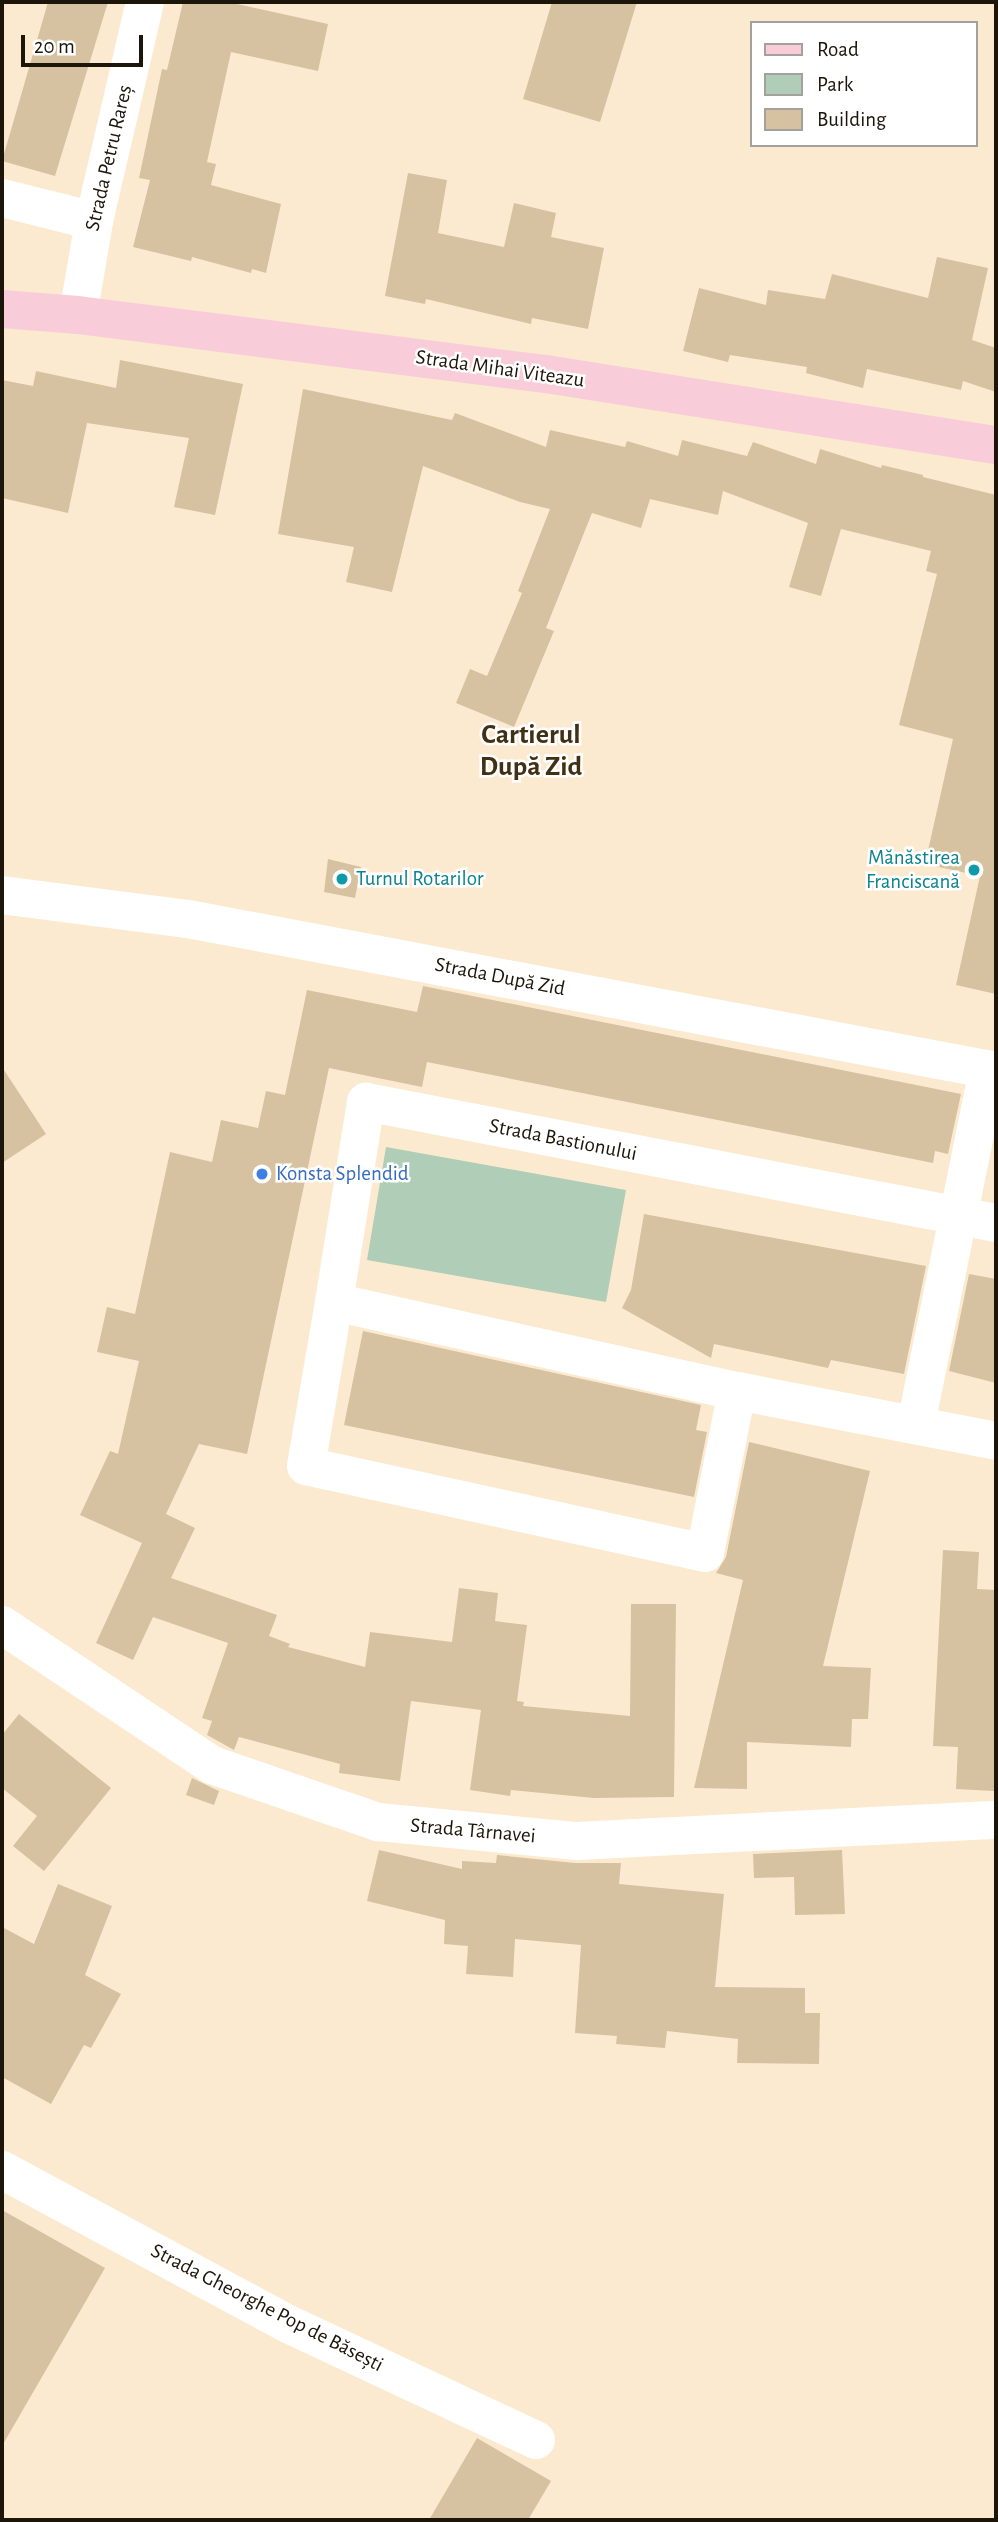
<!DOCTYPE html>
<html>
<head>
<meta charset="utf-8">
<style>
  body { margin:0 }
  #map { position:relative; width:998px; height:2522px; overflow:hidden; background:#fcead0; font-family:"Alegreya Sans",sans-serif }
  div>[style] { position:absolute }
  .green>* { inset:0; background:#b0cdb7 }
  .building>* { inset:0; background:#d6c1a1 }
  .minor>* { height:38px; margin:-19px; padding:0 19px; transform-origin:19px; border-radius:19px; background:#fff }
  .major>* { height:38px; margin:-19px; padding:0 19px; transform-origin:19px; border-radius:19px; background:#f8cdd9 }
  .dots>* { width:19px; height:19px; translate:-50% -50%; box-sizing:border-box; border:4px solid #fff; border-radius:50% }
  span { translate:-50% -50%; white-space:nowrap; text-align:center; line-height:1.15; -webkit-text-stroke:5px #fff; paint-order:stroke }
  .street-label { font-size:21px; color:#1c1509 }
  .culture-label { font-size:21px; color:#0d838f }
  .right { translate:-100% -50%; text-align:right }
  .left { translate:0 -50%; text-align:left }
  .shop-label { font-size:21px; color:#366cbe }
  .district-label { font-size:28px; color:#413013; font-weight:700 }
  .frame { position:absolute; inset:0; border:4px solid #1c1509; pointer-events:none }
  .legend { position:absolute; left:750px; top:21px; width:228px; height:126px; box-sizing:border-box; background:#fff; border:2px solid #a4a19d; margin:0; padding:9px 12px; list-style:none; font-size:21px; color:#1c1509 }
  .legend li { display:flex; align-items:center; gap:14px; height:35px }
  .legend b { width:35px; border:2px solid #a4a19d }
  .scale { position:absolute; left:21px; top:35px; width:122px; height:32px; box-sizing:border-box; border:4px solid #1c1509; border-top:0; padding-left:9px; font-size:21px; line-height:24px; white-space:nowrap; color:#1c1509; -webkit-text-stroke:5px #fff; paint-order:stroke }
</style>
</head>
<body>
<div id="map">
  <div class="green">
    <div style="clip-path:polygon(386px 1147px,626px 1190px,606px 1302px,367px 1260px)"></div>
  </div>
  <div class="building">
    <div style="clip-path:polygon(48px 2px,108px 2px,55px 176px,2px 161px)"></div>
    <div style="clip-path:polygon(183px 2px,228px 2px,328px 24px,318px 71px,231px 52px,207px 162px,216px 164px,211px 185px,281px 204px,266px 273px,252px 269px,251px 273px,192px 257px,191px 261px,133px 247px,150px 180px,139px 178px,162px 69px,167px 70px)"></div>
    <div style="clip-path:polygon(552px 2px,637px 2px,600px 122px,523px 99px)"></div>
    <div style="clip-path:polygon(408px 173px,447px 180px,438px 233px,504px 247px,514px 203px,556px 213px,551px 237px,604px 248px,588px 329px,532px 318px,531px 324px,426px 299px,425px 304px,385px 296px)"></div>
    <div style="clip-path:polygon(937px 257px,988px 268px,972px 340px,996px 348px,996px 392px,963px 381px,961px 390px,867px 369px,863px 388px,806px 373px,807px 367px,730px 355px,728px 362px,683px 351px,699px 288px,766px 305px,768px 290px,825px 299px,832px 274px,928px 298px)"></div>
    <div style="clip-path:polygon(120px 360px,243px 384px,215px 515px,174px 507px,189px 438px,87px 423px,68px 513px,2px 498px,2px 380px,33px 386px,36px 371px,116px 388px)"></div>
    <div style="clip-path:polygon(303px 389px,452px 420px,455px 413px,546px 447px,550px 430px,625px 447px,627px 441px,678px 456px,682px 440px,747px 456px,753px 442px,816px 464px,820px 449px,881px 468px,882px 465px,923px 475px,923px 477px,996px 495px,996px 994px,956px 985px,980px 876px,925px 864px,953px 739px,899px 725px,937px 574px,926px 571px,931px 551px,841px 529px,821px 596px,789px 587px,808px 523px,723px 491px,718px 515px,650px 499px,641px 528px,592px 513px,546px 628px,554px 631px,514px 727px,456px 703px,470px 669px,487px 676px,522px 593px,518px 591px,550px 509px,520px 502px,423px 466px,392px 592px,346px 582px,354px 547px,278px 534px)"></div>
    <div style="clip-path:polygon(328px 859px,361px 867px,355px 898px,324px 892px)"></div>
    <div style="clip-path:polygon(423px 986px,961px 1094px,948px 1154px,935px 1151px,933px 1163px,427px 1062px,422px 1087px,329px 1068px,247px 1454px,199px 1444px,166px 1514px,195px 1528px,171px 1578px,277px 1615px,269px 1636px,290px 1644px,288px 1647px,365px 1667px,370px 1632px,452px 1642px,459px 1588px,498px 1593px,495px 1621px,527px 1625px,517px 1701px,524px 1702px,523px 1706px,630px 1716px,631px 1604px,676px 1604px,674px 1797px,594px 1798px,511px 1790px,510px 1796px,470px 1790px,481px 1710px,411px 1701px,400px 1781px,339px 1773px,340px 1764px,239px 1737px,234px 1750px,207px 1735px,212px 1721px,202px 1718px,228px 1643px,153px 1617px,133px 1660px,96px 1643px,142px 1543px,80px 1515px,110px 1451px,118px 1454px,139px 1361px,97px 1352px,107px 1307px,135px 1314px,170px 1152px,212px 1162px,221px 1120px,258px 1128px,266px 1091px,285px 1095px,307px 990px,417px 1012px)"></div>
    <div style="clip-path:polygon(2px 1067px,46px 1134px,2px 1163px)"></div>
    <div style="clip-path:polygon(644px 1214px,926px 1266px,904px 1374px,831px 1360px,828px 1368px,714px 1344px,711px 1358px,622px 1308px,631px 1290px)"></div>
    <div style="clip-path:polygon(969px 1274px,996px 1279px,996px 1383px,949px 1371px)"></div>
    <div style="clip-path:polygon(363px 1331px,701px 1405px,696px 1430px,707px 1432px,694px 1497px,344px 1425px)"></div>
    <div style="clip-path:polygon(749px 1442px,870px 1471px,823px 1666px,871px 1668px,868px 1719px,852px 1719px,851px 1747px,747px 1742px,747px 1789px,694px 1788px,743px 1580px,716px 1573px,726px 1557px)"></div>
    <div style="clip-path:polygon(943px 1550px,979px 1552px,977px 1589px,996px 1590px,994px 1791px,956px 1789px,958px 1747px,933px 1746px)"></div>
    <div style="clip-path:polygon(19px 1714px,111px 1788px,44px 1871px,13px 1846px,37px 1816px,2px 1788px,2px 1735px)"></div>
    <div style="clip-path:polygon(192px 1778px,219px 1791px,214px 1805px,186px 1795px)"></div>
    <div style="clip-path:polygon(379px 1850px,462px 1869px,462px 1861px,496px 1863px,497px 1855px,575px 1863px,621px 1863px,619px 1884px,724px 1894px,715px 1987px,805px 1988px,805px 2013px,820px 2013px,819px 2064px,737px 2063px,738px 2039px,667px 2031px,665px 2048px,616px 2044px,617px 2036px,575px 2033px,581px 1945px,515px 1939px,513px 1977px,466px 1974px,468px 1946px,444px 1944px,445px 1920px,367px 1901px)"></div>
    <div style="clip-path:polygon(842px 1850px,845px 1914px,795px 1915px,794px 1877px,754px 1878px,753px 1854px)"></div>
    <div style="clip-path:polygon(58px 1884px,112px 1906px,85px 1975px,121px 1994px,91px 2048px,84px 2045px,51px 2104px,2px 2077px,2px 1927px,34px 1944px)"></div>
    <div style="clip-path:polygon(2px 2210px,105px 2268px,2px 2446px)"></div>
    <div style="clip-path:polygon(477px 2438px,551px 2481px,528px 2520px,429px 2520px)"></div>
  </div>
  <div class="minor">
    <div style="left:2px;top:198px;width:95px;rotate:14deg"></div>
    <div style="left:78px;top:315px;width:95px;rotate:-80.3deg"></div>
    <div style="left:94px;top:221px;width:225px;rotate:-76.9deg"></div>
    <div style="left:2px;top:895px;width:188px;rotate:7.4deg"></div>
    <div style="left:188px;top:919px;width:822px;rotate:10.65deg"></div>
    <div style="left:334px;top:1302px;width:203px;rotate:-80.9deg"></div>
    <div style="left:366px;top:1102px;width:642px;rotate:10.87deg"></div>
    <div style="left:737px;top:1391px;width:165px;rotate:101.2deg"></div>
    <div style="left:705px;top:1553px;width:408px;rotate:-167.7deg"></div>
    <div style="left:306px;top:1466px;width:166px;rotate:-80.3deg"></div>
    <div style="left:334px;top:1302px;width:413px;rotate:12.5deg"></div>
    <div style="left:737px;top:1391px;width:264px;rotate:10.9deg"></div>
    <div style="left:916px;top:1424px;width:362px;rotate:-78.5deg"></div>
    <div style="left:2px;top:1625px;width:252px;rotate:33.7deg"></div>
    <div style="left:212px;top:1765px;width:176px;rotate:19deg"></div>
    <div style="left:378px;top:1822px;width:200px;rotate:5.5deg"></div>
    <div style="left:577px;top:1841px;width:420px;rotate:-2.9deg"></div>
    <div style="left:2px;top:2170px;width:323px;rotate:28.3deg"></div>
    <div style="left:286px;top:2323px;width:276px;rotate:25.1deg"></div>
  </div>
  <div class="major">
    <div style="left:2px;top:309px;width:76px;rotate:4.5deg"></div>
    <div style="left:78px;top:315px;width:472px;rotate:7.2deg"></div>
    <div style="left:546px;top:374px;width:456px;rotate:9deg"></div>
  </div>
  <div class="dots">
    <div style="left:974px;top:870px;background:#0f9aa8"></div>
    <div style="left:342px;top:879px;background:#0f9aa8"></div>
    <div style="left:262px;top:1174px;background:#3f7fe0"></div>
  </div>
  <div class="street-label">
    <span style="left:109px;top:158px;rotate:-77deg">Strada Petru Rareș</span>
    <span style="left:500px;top:369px;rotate:8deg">Strada Mihai Viteazu</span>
    <span style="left:500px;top:977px;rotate:11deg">Strada După Zid</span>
    <span style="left:563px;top:1140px;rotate:11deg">Strada Bastionului</span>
    <span style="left:473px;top:1831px;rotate:5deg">Strada Târnavei</span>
    <span style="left:267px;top:2308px;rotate:27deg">Strada Gheorghe Pop de Băsești</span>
  </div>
  <div class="culture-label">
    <span class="right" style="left:960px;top:870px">Mănăstirea<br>Franciscană</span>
    <span class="left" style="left:356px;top:879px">Turnul Rotarilor</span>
  </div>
  <div class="shop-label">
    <span class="left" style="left:276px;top:1174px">Konsta Splendid</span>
  </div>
  <div class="district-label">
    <span style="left:531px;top:751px">Cartierul<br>După Zid</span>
  </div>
  <div class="frame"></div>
  <ul class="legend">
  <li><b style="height:9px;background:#f8cdd9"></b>Road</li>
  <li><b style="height:19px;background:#b0cdb7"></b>Park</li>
  <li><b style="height:19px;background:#d6c1a1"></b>Building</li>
  </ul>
  <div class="scale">20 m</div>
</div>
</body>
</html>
